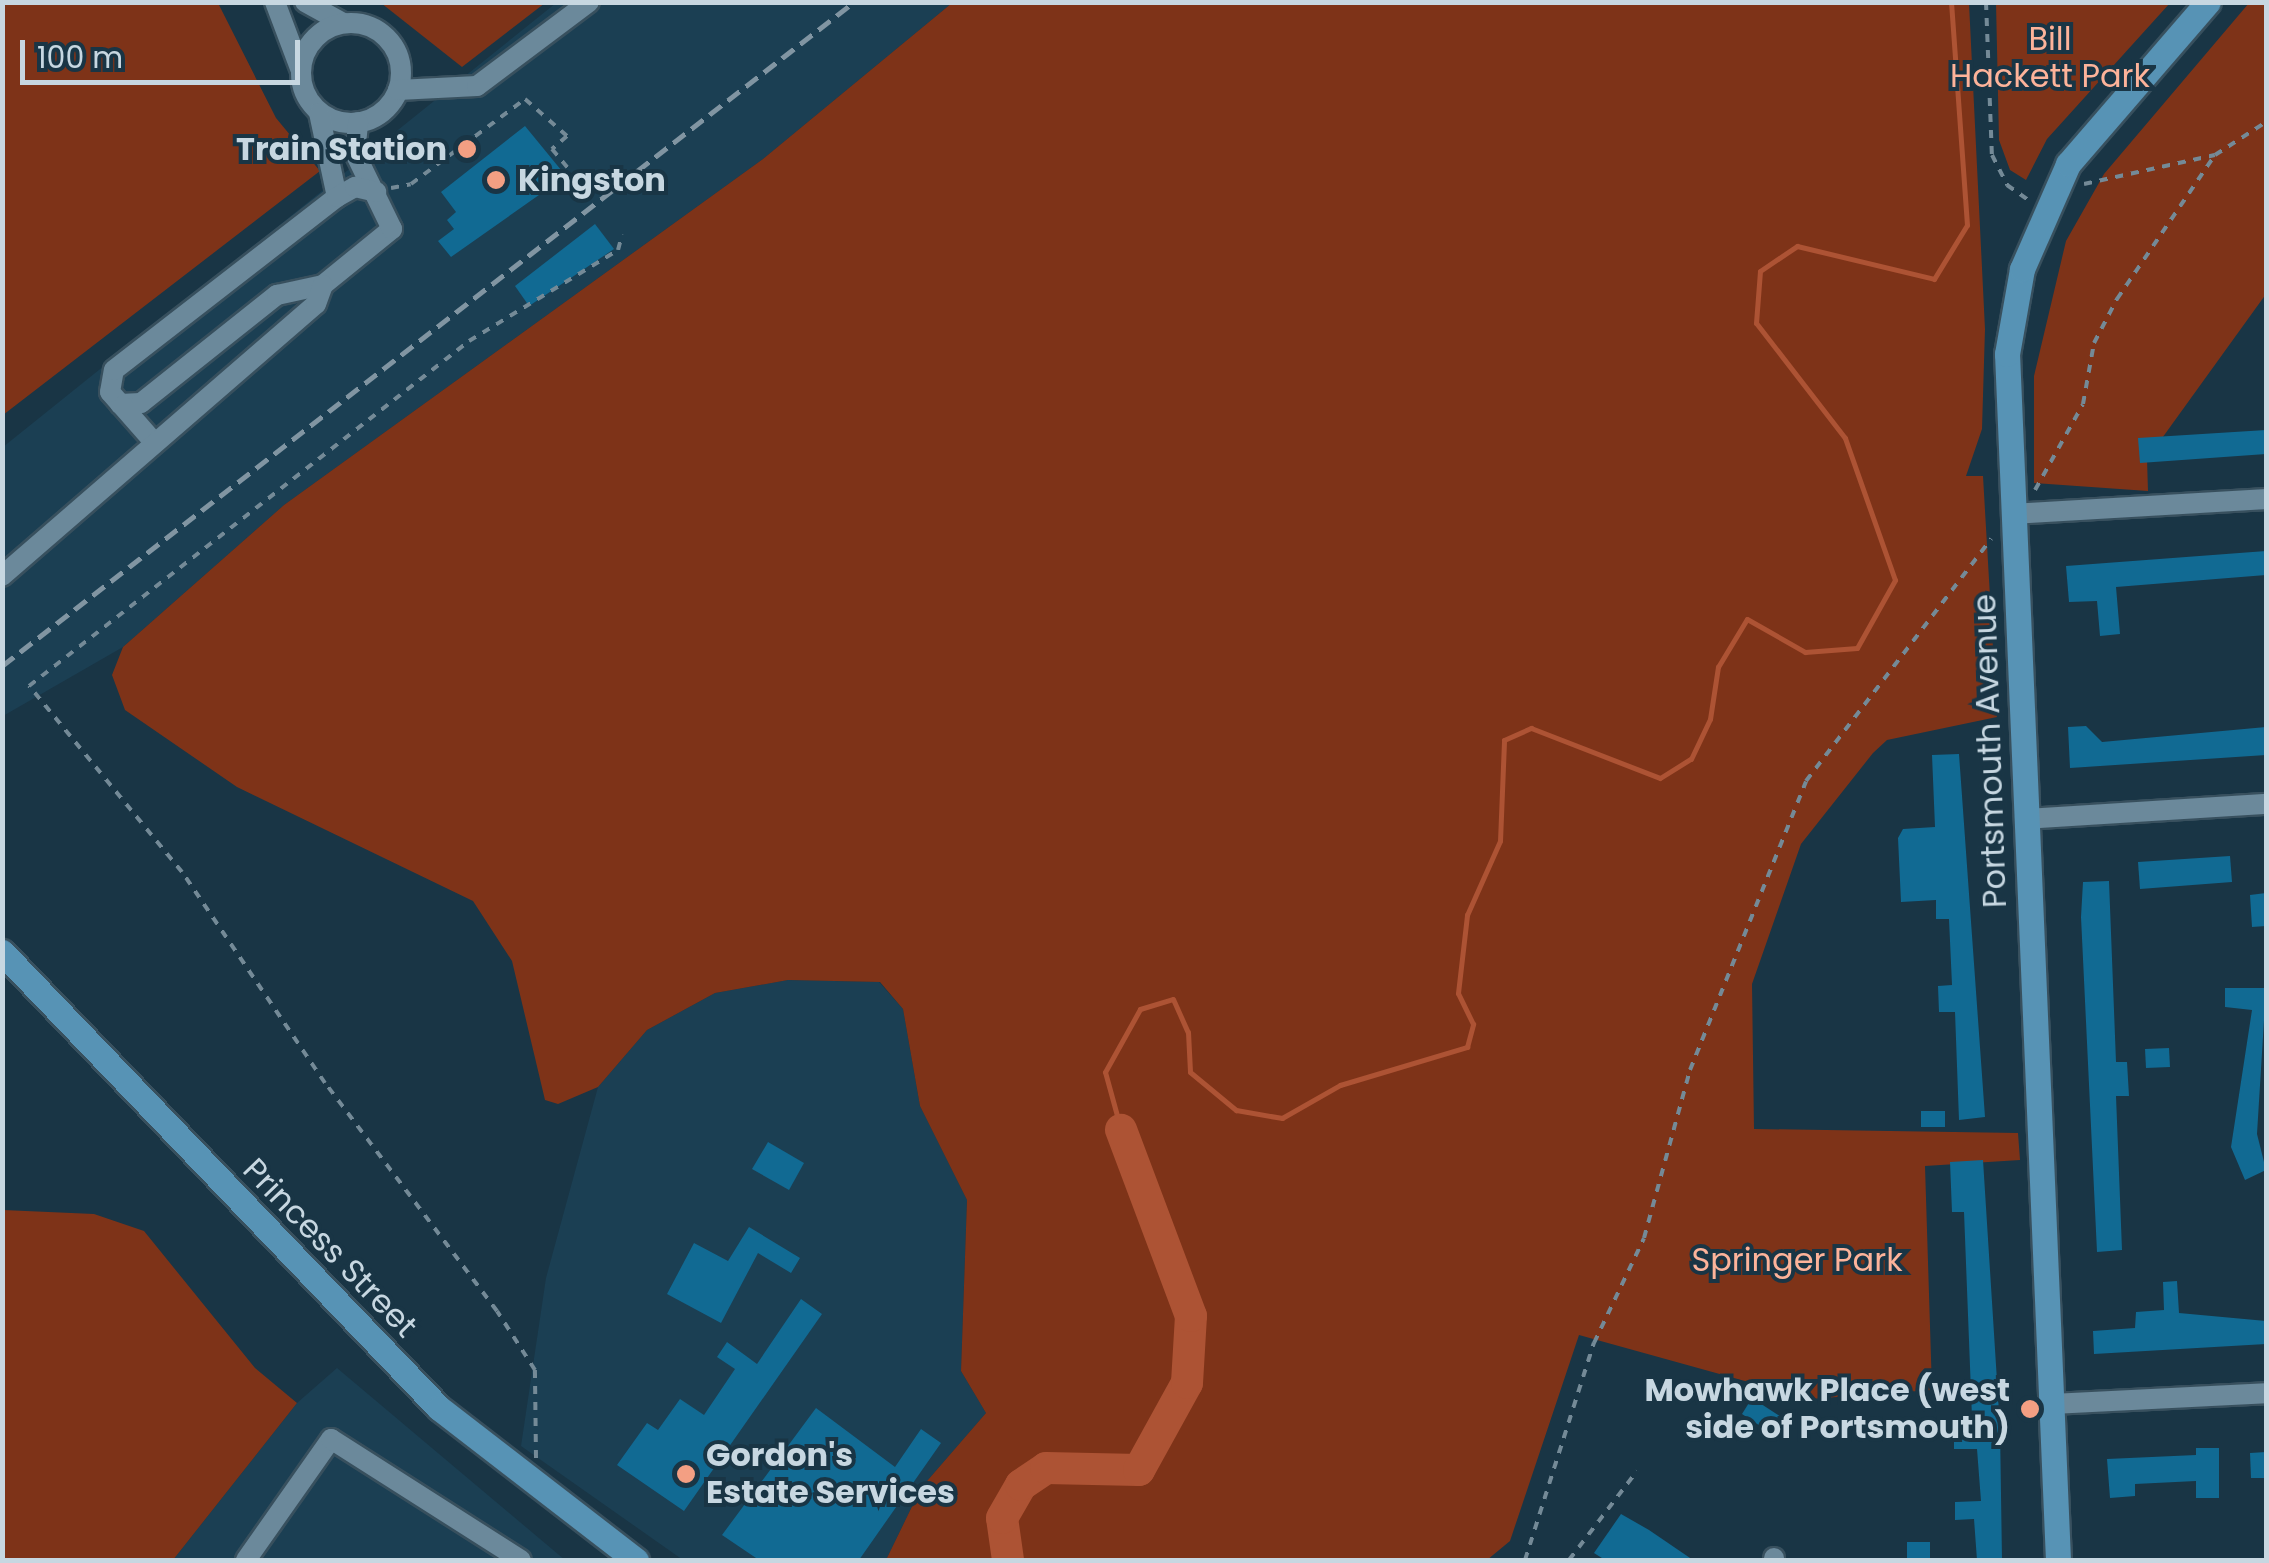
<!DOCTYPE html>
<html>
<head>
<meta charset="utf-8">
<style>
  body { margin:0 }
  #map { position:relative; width:2269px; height:1563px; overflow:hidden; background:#193545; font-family:Poppins,sans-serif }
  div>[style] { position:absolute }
  .built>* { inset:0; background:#1b3f53 }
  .green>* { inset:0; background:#7e3318 }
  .stream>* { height:5px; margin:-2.5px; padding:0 2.5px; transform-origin:2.5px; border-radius:2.5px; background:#ad5334 }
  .river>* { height:32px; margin:-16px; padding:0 16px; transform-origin:16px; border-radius:16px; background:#ad5334 }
  .building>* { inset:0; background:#116a93 }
  .path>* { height:4px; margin-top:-2px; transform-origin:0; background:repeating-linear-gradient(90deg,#748a97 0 8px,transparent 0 16px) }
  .roads { filter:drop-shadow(2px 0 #38505e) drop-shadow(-2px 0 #38505e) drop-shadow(0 2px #38505e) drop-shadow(0 -2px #38505e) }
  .minor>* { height:20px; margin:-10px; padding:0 10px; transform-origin:10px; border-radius:10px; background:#6b899b }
  .minor>.ring { margin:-10px; padding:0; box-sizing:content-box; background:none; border:20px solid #6b899b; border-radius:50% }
  .major>* { height:25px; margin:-12.5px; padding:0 12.5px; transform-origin:12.5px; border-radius:12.5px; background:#5793b5 }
  .rail>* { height:5px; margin-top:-2.5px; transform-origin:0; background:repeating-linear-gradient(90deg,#8195a2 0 15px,transparent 0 23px) }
  .dots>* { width:28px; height:28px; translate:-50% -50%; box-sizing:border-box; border:5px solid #193545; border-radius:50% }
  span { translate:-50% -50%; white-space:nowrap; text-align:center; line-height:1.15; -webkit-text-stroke:8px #193545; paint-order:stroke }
  .park-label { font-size:32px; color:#fdb39a }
  .poi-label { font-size:32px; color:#c7d7e1; font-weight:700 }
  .right { translate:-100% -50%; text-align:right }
  .left { translate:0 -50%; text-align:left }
  .street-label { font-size:32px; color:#c7d7e1 }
  .frame { position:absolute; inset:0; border:5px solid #c7d7e1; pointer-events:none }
  .scale { position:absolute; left:20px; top:40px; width:280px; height:45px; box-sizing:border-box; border:5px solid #c7d7e1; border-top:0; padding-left:12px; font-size:30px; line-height:35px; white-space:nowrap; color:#c7d7e1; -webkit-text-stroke:8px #193545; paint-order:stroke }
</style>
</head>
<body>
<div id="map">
  <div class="built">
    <div style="clip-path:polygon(556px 3px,952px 3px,763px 159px,284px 505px,123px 647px,3px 716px,3px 447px)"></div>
    <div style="clip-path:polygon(788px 980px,879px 982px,903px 1009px,920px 1106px,967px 1200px,961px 1371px,986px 1413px,921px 1488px,886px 1560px,683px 1560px,521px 1446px,546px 1278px,598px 1087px,647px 1030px,715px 993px)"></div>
    <div style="clip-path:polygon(337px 1368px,565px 1560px,173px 1560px,297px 1403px)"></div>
  </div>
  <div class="green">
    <div style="clip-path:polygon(3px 2px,218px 3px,276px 118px,320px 171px,3px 415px)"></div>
    <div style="clip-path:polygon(381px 3px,545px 2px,545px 3px,462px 67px)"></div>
    <div style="clip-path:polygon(952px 3px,1969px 3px,1985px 329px,1982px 429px,1966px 476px,1983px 476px,1997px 717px,1887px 740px,1873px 753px,1801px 844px,1752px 984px,1754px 1129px,2018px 1133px,2020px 1160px,1925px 1166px,1932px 1390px,1810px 1399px,1579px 1335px,1510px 1541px,1487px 1560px,886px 1560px,921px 1488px,986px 1413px,961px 1371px,967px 1200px,920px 1106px,903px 1009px,880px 982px,788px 980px,715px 993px,647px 1030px,598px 1087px,558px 1104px,545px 1100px,512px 961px,473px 901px,237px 787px,125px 710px,112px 675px,123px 647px,284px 505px,763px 159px)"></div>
    <div style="clip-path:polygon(1996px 3px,2170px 3px,2047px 139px,2026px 180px,2010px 170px,1999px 140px)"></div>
    <div style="clip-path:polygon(2249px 3px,2266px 3px,2266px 294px,2147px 459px,2148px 491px,2034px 483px,2034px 376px,2066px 241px,2104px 174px)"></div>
    <div style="clip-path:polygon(3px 1210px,94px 1214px,144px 1231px,255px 1368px,297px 1403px,173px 1560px,3px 1560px)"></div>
  </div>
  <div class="stream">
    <div style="left:1121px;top:1130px;width:60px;rotate:-105.4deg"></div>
    <div style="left:1105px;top:1072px;width:72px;rotate:-60.9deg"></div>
    <div style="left:1140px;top:1009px;width:34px;rotate:-17deg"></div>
    <div style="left:1173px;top:999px;width:36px;rotate:66deg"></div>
    <div style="left:1188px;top:1032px;width:40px;rotate:87.1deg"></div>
    <div style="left:1190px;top:1072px;width:60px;rotate:39.6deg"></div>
    <div style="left:1236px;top:1110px;width:47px;rotate:9.9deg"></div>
    <div style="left:1282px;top:1118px;width:67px;rotate:-29.6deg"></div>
    <div style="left:1340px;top:1085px;width:133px;rotate:-16.7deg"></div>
    <div style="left:1467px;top:1047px;width:24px;rotate:-75deg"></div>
    <div style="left:1473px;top:1024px;width:34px;rotate:-116deg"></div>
    <div style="left:1458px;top:993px;width:79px;rotate:-83.4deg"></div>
    <div style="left:1467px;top:915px;width:81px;rotate:-66deg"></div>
    <div style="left:1500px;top:841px;width:101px;rotate:-87.7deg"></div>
    <div style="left:1504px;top:740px;width:30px;rotate:-24deg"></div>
    <div style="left:1531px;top:728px;width:138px;rotate:21.2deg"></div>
    <div style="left:1660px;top:778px;width:36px;rotate:-32deg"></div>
    <div style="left:1691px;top:759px;width:44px;rotate:-64.6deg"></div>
    <div style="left:1710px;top:719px;width:53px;rotate:-81.3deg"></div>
    <div style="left:1718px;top:667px;width:56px;rotate:-58.9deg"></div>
    <div style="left:1747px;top:619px;width:67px;rotate:29.6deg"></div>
    <div style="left:1805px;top:652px;width:52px;rotate:-4.4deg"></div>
    <div style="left:1857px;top:648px;width:78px;rotate:-60.8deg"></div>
    <div style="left:1895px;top:580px;width:151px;rotate:-109.4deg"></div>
    <div style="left:1845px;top:438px;width:145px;rotate:-127.7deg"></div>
    <div style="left:1756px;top:323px;width:52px;rotate:-85.6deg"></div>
    <div style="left:1760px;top:271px;width:45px;rotate:-34deg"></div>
    <div style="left:1797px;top:246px;width:141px;rotate:13.5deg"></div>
    <div style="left:1934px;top:279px;width:63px;rotate:-58.6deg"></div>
    <div style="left:1967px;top:225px;width:224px;rotate:-94.1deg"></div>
  </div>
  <div class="river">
    <div style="left:1008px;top:1560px;width:42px;rotate:-98.1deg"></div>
    <div style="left:1002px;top:1518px;width:38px;rotate:-60deg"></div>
    <div style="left:1021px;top:1485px;width:30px;rotate:-34deg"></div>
    <div style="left:1046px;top:1468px;width:93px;rotate:1.2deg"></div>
    <div style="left:1139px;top:1470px;width:99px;rotate:-61.1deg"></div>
    <div style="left:1187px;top:1383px;width:67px;rotate:-86.6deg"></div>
    <div style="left:1191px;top:1316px;width:199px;rotate:-110.6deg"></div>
  </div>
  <div class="building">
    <div style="clip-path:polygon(525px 126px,566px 176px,451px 257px,438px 241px,454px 229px,447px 220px,456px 212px,441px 192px)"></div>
    <div style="clip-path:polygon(595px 224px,614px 249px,529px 306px,515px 286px)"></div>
    <div style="clip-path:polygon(2266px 430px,2266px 454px,2140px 463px,2138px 438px)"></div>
    <div style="clip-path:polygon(2266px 551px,2266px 575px,2116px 587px,2120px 634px,2100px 636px,2097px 601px,2069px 602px,2066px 566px)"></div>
    <div style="clip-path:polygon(2086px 726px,2102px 742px,2266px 727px,2266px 755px,2070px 768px,2068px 727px)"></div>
    <div style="clip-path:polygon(1959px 754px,1985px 1117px,1959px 1120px,1955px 1012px,1939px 1012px,1938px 986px,1952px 985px,1949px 919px,1936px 919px,1936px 900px,1901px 902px,1898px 838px,1903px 829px,1935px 827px,1932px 755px)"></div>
    <div style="clip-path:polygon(2230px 856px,2232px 882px,2140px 889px,2138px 862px)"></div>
    <div style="clip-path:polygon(2109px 881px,2116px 1062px,2127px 1062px,2129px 1096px,2116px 1096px,2122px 1250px,2097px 1252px,2081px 917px,2083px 882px)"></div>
    <div style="clip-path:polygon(2266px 893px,2266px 926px,2252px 927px,2250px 895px)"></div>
    <div style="clip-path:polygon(2225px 988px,2266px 988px,2257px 1134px,2266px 1170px,2245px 1180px,2231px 1147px,2252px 1010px,2225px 1007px)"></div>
    <div style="clip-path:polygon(2169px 1048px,2170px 1067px,2146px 1068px,2145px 1049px)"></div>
    <div style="clip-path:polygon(1921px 1111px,1945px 1111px,1945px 1127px,1921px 1127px)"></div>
    <div style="clip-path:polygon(768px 1142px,804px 1163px,789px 1190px,752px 1169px)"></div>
    <div style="clip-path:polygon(1983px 1160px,2000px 1428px,2002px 1560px,1977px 1560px,1974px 1519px,1955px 1520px,1955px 1502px,1981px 1501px,1977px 1449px,1954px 1449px,1954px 1433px,1939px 1434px,1937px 1420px,1972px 1418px,1964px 1212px,1952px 1212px,1950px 1162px)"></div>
    <div style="clip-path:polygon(749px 1227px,800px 1258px,791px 1273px,758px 1253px,721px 1323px,667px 1294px,694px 1243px,728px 1261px)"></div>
    <div style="clip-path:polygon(2177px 1281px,2179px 1313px,2266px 1321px,2266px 1344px,2094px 1354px,2093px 1331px,2135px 1328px,2136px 1312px,2164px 1310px,2163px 1282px)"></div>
    <div style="clip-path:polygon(801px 1299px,822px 1314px,684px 1511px,617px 1465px,647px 1423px,658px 1430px,680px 1399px,704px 1415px,735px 1369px,717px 1357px,727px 1342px,757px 1364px)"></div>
    <div style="clip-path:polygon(1752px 1398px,1781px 1417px,1771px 1433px,1742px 1414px)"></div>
    <div style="clip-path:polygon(816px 1408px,895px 1467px,921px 1429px,941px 1443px,859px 1560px,759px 1560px,722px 1535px)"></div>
    <div style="clip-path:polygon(2196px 1448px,2219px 1448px,2219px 1498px,2196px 1498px,2196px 1481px,2135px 1484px,2135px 1496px,2110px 1498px,2107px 1459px,2196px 1455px)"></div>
    <div style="clip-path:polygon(2266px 1452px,2266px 1478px,2251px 1478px,2250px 1453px)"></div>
    <div style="clip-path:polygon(1621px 1514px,1649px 1530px,1693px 1560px,1605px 1560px,1594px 1553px)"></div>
    <div style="clip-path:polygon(1907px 1542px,1930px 1542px,1930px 1560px,1907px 1560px)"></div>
  </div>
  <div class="path">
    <div style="left:1986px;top:2px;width:153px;rotate:87.8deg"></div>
    <div style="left:1992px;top:155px;width:34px;rotate:63deg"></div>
    <div style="left:2007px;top:185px;width:28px;rotate:35deg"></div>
    <div style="left:2084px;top:184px;width:134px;rotate:-12.5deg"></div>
    <div style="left:391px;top:188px;width:20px;rotate:-11deg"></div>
    <div style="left:411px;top:184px;width:142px;rotate:-36.7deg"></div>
    <div style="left:525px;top:99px;width:56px;rotate:41.4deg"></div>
    <div style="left:567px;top:136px;width:20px;rotate:139deg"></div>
    <div style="left:552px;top:149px;width:26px;rotate:50deg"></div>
    <div style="left:2035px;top:490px;width:98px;rotate:-60.8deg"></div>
    <div style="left:2083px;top:404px;width:62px;rotate:-79.8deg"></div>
    <div style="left:2094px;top:343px;width:50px;rotate:-62.4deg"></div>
    <div style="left:2117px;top:299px;width:174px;rotate:-55.8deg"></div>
    <div style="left:2215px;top:155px;width:61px;rotate:-32.9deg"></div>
    <div style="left:536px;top:1458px;width:88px;rotate:-90.7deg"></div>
    <div style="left:535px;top:1370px;width:70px;rotate:-122.8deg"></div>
    <div style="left:497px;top:1311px;width:286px;rotate:-127deg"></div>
    <div style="left:325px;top:1083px;width:255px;rotate:-124.1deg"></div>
    <div style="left:182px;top:872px;width:241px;rotate:-129.4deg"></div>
    <div style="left:29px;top:686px;width:559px;rotate:-38.1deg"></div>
    <div style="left:469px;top:341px;width:175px;rotate:-31.4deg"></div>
    <div style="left:618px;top:250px;width:16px;rotate:-75deg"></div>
    <div style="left:1525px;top:1560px;width:228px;rotate:-72.4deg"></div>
    <div style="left:1594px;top:1343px;width:116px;rotate:-64.5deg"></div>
    <div style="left:1644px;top:1238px;width:174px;rotate:-74.7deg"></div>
    <div style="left:1690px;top:1070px;width:311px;rotate:-68.1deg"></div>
    <div style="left:1806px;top:781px;width:305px;rotate:-52.6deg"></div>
    <div style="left:1569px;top:1560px;width:112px;rotate:-52.6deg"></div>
  </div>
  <div class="roads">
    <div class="minor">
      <div style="left:275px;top:2px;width:71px;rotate:69.3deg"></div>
      <div style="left:305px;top:2px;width:43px;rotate:28.9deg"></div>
      <div class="ring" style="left:301px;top:23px;width:80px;height:80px"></div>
      <div style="left:398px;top:90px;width:79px;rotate:-2.9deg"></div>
      <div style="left:477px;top:86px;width:140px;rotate:-36.9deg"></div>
      <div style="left:319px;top:113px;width:86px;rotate:77.9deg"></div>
      <div style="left:120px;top:404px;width:21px;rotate:-3deg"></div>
      <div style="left:141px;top:403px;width:174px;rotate:-38.5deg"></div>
      <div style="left:277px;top:295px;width:47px;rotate:-12.3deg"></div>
      <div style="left:323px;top:285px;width:89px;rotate:-39.1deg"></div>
      <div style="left:392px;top:229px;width:85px;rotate:-116deg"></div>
      <div style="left:355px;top:153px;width:31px;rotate:-84deg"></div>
      <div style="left:153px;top:441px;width:65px;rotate:-131.3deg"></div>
      <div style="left:110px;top:392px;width:22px;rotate:-80deg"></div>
      <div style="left:114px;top:370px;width:282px;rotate:-37.8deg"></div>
      <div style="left:337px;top:197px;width:21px;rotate:-29deg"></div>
      <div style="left:355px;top:187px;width:22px;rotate:13deg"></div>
      <div style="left:2013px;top:514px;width:253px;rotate:-3.4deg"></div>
      <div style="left:2px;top:576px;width:415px;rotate:-40.9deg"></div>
      <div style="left:316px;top:304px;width:20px;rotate:-70deg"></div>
      <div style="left:2025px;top:819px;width:241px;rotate:-3.6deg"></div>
      <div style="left:2052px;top:1404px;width:214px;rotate:-2.9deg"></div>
      <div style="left:1774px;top:1558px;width:2px;rotate:90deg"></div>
      <div style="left:246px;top:1560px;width:148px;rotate:-54.9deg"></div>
      <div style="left:331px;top:1439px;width:225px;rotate:32.5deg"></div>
    </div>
    <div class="major">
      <div style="left:2px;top:952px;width:632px;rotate:46.22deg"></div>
      <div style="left:439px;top:1408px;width:249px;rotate:37.7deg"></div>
      <div style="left:2058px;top:1560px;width:1207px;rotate:-92.42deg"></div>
      <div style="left:2007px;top:354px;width:86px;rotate:-80deg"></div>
      <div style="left:2022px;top:269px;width:115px;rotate:-66.3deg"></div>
      <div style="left:2068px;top:164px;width:214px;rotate:-49.2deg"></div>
    </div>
  </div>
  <div class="rail">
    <div style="left:2px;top:666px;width:1080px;rotate:-37.93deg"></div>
  </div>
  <div class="dots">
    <div style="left:467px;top:149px;background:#f39f83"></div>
    <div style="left:496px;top:180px;background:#f39f83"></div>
    <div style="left:2030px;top:1409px;background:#f39f83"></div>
    <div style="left:686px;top:1474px;background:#f39f83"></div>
  </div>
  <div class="park-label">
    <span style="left:2050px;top:58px">Bill<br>Hackett Park</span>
    <span style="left:1797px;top:1260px">Springer Park</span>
  </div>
  <div class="poi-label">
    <span class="right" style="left:447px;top:149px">Train Station</span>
    <span class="left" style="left:518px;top:180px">Kingston</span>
    <span class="right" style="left:2010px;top:1409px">Mowhawk Place (west<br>side of Portsmouth)</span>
    <span class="left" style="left:706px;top:1474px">Gordon's<br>Estate Services</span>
  </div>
  <div class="street-label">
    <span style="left:1990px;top:751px;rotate:-92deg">Portsmouth Avenue</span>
    <span style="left:330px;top:1248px;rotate:46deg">Princess Street</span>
  </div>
  <div class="frame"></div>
  <div class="scale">100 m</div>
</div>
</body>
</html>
